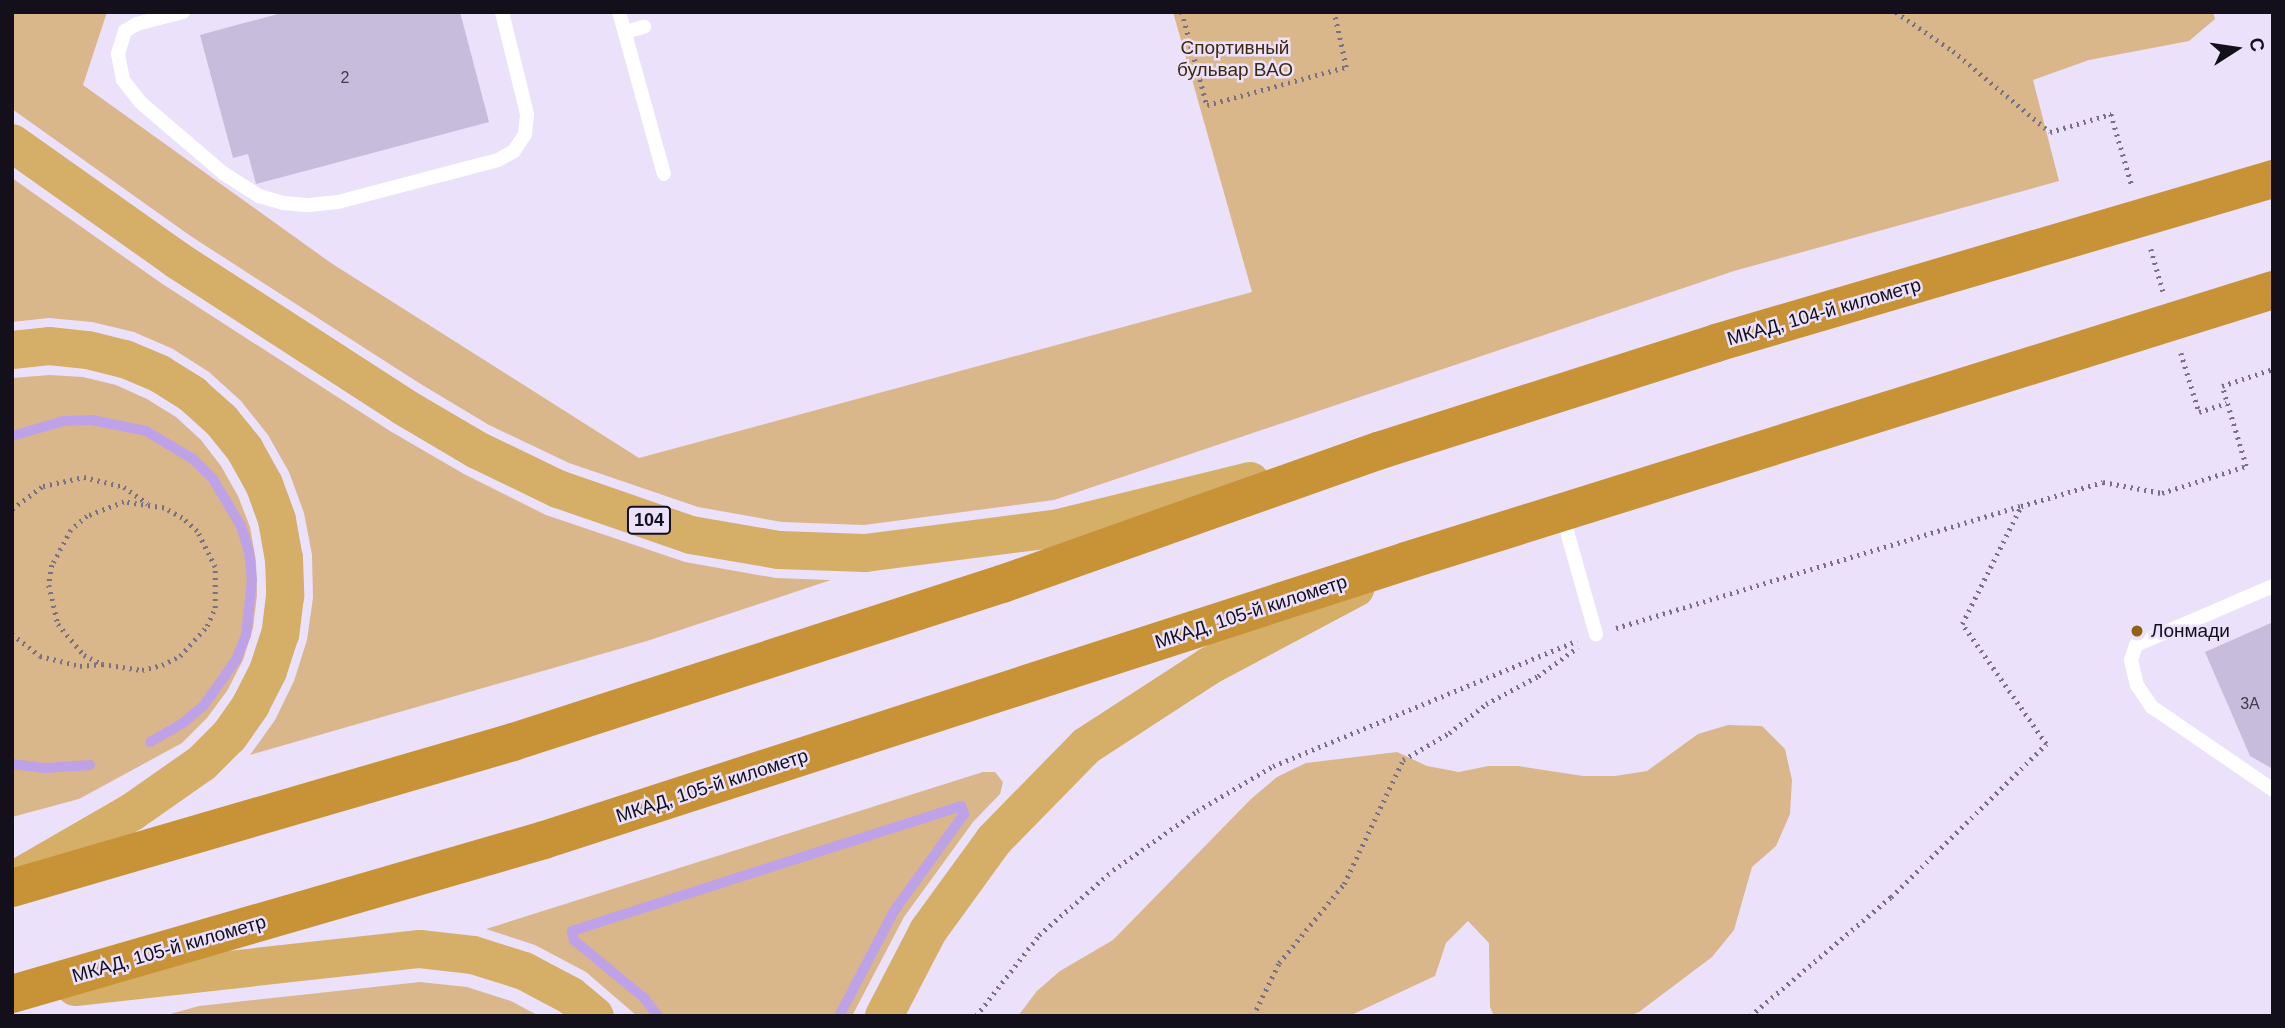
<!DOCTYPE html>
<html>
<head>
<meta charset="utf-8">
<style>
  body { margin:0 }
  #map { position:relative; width:2285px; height:1028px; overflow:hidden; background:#ebe1fb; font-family:Arial,sans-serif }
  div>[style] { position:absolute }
  .green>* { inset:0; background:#dab68b }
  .stream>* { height:10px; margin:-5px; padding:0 5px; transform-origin:5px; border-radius:5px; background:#bda2e8 }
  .building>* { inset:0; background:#c7bcdb }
  .path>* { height:4.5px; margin-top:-2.25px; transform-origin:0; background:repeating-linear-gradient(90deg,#787183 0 2px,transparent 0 7px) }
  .service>* { height:14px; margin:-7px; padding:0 7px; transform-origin:7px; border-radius:7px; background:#fff }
  .primary>* { height:38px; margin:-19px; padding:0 19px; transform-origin:19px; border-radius:19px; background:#d5ae68 }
  .trunk>* { height:38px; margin:-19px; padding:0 19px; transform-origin:19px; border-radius:19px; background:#c79336 }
  .dots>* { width:19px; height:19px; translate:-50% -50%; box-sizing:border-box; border:4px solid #ebe1fb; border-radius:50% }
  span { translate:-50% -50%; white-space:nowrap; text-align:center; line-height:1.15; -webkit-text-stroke:5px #ebe1fb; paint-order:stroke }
  .number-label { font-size:16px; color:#413b4b }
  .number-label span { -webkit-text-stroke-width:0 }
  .shield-label span { padding:2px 5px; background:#ebe1fb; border:2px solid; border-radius:5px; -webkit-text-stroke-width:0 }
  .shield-label { font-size:18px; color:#14101b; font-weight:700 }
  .park-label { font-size:19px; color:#3e290c }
  .street-label { font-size:19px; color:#14101b }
  .poi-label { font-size:19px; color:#14101b }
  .left { translate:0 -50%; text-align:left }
  .frame { position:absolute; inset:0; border:14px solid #14101b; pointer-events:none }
  .north { position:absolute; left:2201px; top:14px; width:70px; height:70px; -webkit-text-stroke:5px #ebe1fb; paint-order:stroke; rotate:78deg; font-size:19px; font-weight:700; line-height:28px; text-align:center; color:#14101b }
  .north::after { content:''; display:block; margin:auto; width:24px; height:32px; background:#14101b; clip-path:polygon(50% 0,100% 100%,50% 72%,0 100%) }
</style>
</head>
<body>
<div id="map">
  <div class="green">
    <div style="clip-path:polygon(12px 12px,107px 12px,83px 85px,331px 263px,639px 458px,1252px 292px,1173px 12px,2213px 12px,2215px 19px,2189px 41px,2089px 60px,2033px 80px,2059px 181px,1734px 271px,1054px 500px,864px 525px,782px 522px,698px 507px,569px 463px,489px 425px,419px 383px,192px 237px,12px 109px)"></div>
    <div style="clip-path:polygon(12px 178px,161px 283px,390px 431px,464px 474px,546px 515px,685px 562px,776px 578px,831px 580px,647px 641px,250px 755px,275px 720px,294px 681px,307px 640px,313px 598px,312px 555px,304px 513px,289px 472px,268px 435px,241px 401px,209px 372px,173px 349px,134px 332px,92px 322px,49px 318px,12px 322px)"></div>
    <div style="clip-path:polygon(50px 375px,83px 377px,116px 385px,147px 399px,176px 417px,201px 440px,221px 466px,238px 496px,250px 527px,256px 561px,257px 595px,253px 628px,243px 660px,227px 691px,207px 718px,182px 743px,79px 799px,12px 817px,12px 378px)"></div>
    <div style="clip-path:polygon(1728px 725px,1762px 726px,1785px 749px,1792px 780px,1790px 814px,1776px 846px,1752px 867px,1734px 930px,1712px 957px,1639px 1012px,1628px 1016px,1494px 1016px,1490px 1007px,1489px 943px,1468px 921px,1446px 943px,1435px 976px,1349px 1016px,1018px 1016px,1037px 991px,1060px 971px,1113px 940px,1251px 799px,1277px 777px,1306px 763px,1397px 752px,1427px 766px,1459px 772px,1488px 766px,1518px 766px,1583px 776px,1615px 776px,1647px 771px,1698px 734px)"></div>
    <div style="clip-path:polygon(983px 772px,995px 772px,1003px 782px,1000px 794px,973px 822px,904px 917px,852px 1016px,637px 1016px,586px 972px,535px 945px,486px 929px)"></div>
    <div style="clip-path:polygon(420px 982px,467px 987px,511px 1001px,539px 1016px,163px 1016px,199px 1006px)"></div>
  </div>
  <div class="stream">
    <div style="left:12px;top:436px;width:54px;rotate:-16.1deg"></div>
    <div style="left:64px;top:421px;width:28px;rotate:-2deg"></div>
    <div style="left:92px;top:420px;width:55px;rotate:11.5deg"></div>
    <div style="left:146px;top:431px;width:55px;rotate:30.8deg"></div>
    <div style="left:193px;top:459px;width:28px;rotate:45deg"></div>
    <div style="left:213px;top:479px;width:55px;rotate:59.2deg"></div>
    <div style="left:241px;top:526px;width:27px;rotate:73deg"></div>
    <div style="left:249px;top:552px;width:28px;rotate:84deg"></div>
    <div style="left:252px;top:580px;width:55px;rotate:96.2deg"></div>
    <div style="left:246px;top:635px;width:27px;rotate:112deg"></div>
    <div style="left:236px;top:660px;width:55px;rotate:125.4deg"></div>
    <div style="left:204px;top:705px;width:28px;rotate:139deg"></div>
    <div style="left:183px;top:723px;width:38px;rotate:150deg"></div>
    <div style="left:12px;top:764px;width:33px;rotate:7deg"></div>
    <div style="left:45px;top:768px;width:45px;rotate:-3.8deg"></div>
    <div style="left:658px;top:1016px;width:23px;rotate:-128deg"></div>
    <div style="left:644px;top:998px;width:91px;rotate:-140.4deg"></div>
    <div style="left:574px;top:940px;width:9px;rotate:-103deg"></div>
    <div style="left:572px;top:931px;width:409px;rotate:-17.8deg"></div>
    <div style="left:961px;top:806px;width:9px;rotate:69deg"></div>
    <div style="left:964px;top:814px;width:120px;rotate:125.8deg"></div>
    <div style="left:894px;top:911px;width:119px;rotate:117.6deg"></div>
  </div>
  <div class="building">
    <div style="clip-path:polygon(285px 12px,460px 12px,489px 122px,256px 184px,248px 154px,233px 158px,200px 35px)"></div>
    <div style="clip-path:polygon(2273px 622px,2273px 769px,2250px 756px,2205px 652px)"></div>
  </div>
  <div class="path">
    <div style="left:1182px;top:12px;width:96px;rotate:75deg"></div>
    <div style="left:1207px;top:105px;width:144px;rotate:-15.3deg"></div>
    <div style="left:1346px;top:67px;width:56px;rotate:-102.3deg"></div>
    <div style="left:1896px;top:12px;width:69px;rotate:34.4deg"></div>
    <div style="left:1953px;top:51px;width:126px;rotate:39.9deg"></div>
    <div style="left:2050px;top:132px;width:64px;rotate:-16.4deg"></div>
    <div style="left:2111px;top:114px;width:75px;rotate:73.7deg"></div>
    <div style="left:2151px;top:249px;width:44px;rotate:74.1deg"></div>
    <div style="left:2181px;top:353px;width:62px;rotate:73deg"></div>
    <div style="left:2199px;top:412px;width:29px;rotate:-18deg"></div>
    <div style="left:12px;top:509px;width:39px;rotate:-37deg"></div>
    <div style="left:43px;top:486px;width:42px;rotate:-12.4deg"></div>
    <div style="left:84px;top:477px;width:41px;rotate:14deg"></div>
    <div style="left:124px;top:487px;width:29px;rotate:35deg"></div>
    <div style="left:1616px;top:628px;width:422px;rotate:-16.8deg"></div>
    <div style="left:12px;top:634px;width:36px;rotate:38deg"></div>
    <div style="left:40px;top:656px;width:41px;rotate:14deg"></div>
    <div style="left:80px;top:666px;width:22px;rotate:-5deg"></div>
    <div style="left:102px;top:664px;width:40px;rotate:8.5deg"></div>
    <div style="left:142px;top:670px;width:21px;rotate:-14deg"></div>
    <div style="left:162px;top:665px;width:20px;rotate:-27deg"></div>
    <div style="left:180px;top:656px;width:40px;rotate:-48deg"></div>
    <div style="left:207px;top:626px;width:20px;rotate:-66deg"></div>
    <div style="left:215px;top:608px;width:41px;rotate:-90deg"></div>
    <div style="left:215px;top:567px;width:40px;rotate:-116.6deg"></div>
    <div style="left:197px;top:531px;width:20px;rotate:-139deg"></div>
    <div style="left:182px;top:518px;width:21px;rotate:-151deg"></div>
    <div style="left:164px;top:508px;width:40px;rotate:-171.5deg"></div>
    <div style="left:124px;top:502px;width:40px;rotate:159deg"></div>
    <div style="left:87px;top:516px;width:21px;rotate:139deg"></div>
    <div style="left:71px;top:530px;width:40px;rotate:118deg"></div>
    <div style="left:52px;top:565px;width:20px;rotate:99deg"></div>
    <div style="left:49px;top:585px;width:40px;rotate:77deg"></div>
    <div style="left:58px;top:624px;width:40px;rotate:50deg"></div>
    <div style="left:84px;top:655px;width:20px;rotate:27deg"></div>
    <div style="left:976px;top:1016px;width:103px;rotate:-52.1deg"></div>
    <div style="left:1039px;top:935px;width:98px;rotate:-41.3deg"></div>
    <div style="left:1113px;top:870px;width:103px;rotate:-35.1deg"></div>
    <div style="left:1197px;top:811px;width:88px;rotate:-30.6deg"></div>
    <div style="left:1273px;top:766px;width:329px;rotate:-22.4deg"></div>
    <div style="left:1253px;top:1016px;width:59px;rotate:-63.9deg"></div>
    <div style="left:1279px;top:963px;width:102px;rotate:-50.6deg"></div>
    <div style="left:1344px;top:884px;width:137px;rotate:-64.6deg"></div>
    <div style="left:1403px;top:760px;width:53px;rotate:-30.4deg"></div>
    <div style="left:1449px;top:733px;width:47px;rotate:-38.1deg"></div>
    <div style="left:1486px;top:704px;width:59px;rotate:-28.3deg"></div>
    <div style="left:1538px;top:676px;width:49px;rotate:-35.9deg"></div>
    <div style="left:1750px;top:1016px;width:185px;rotate:-40.2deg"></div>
    <div style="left:1891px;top:897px;width:218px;rotate:-44.6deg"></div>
    <div style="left:2046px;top:744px;width:146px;rotate:-125deg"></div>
    <div style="left:1962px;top:624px;width:132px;rotate:-63.4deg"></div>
    <div style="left:2021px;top:506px;width:85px;rotate:-16.3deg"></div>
    <div style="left:2103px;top:482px;width:60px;rotate:10.6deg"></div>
    <div style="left:2162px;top:493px;width:88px;rotate:-17.8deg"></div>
    <div style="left:2246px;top:466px;width:84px;rotate:-106.7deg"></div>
    <div style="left:2222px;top:386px;width:54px;rotate:-18.4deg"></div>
  </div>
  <div class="service">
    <div style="left:183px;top:12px;width:48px;rotate:165.4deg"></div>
    <div style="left:137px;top:24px;width:14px;rotate:150deg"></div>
    <div style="left:125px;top:31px;width:24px;rotate:107deg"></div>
    <div style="left:118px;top:54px;width:26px;rotate:79deg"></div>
    <div style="left:123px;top:80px;width:28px;rotate:52deg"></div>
    <div style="left:140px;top:102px;width:109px;rotate:40.5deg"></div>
    <div style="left:223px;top:173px;width:43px;rotate:32.6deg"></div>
    <div style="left:259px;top:196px;width:26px;rotate:16deg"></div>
    <div style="left:284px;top:203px;width:25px;rotate:5deg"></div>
    <div style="left:309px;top:205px;width:29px;rotate:-6deg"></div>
    <div style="left:338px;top:202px;width:165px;rotate:-14.7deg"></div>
    <div style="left:498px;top:160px;width:18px;rotate:-29deg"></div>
    <div style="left:514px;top:151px;width:20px;rotate:-57deg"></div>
    <div style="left:525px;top:134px;width:20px;rotate:-84deg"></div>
    <div style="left:527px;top:114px;width:105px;rotate:-103.8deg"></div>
    <div style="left:619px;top:12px;width:168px;rotate:74.5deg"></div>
    <div style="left:625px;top:32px;width:20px;rotate:-15deg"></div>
    <div style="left:1562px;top:514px;width:125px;rotate:74.2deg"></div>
    <div style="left:2273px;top:586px;width:149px;rotate:156.7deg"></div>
    <div style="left:2136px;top:645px;width:16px;rotate:108deg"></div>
    <div style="left:2131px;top:660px;width:26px;rotate:77deg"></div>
    <div style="left:2137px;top:685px;width:27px;rotate:56deg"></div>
    <div style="left:2152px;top:707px;width:147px;rotate:34.4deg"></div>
  </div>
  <div class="primary">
    <div style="left:12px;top:143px;width:202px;rotate:35.3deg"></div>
    <div style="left:177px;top:260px;width:270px;rotate:32.9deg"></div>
    <div style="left:404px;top:407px;width:85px;rotate:30.5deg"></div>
    <div style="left:477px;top:450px;width:90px;rotate:25.7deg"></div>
    <div style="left:558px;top:489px;width:141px;rotate:19.1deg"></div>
    <div style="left:691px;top:535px;width:89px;rotate:9.7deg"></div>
    <div style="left:779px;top:550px;width:86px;rotate:2deg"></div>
    <div style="left:865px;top:553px;width:196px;rotate:-7.3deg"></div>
    <div style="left:1059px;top:528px;width:197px;rotate:-13.8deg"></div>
    <div style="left:12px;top:350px;width:37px;rotate:-6deg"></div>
    <div style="left:49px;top:346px;width:39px;rotate:6deg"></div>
    <div style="left:88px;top:350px;width:38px;rotate:14deg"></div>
    <div style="left:125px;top:359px;width:38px;rotate:23deg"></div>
    <div style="left:160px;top:374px;width:39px;rotate:32deg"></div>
    <div style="left:193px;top:395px;width:38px;rotate:42deg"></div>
    <div style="left:221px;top:420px;width:38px;rotate:51deg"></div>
    <div style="left:245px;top:450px;width:39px;rotate:61deg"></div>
    <div style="left:264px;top:484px;width:38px;rotate:70deg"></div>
    <div style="left:277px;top:520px;width:39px;rotate:80deg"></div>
    <div style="left:284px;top:558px;width:38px;rotate:88deg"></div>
    <div style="left:285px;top:596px;width:38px;rotate:97deg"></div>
    <div style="left:280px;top:634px;width:39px;rotate:108deg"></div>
    <div style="left:268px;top:671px;width:38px;rotate:117deg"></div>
    <div style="left:251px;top:705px;width:38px;rotate:125deg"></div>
    <div style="left:229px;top:736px;width:38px;rotate:135deg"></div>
    <div style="left:202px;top:763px;width:85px;rotate:145deg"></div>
    <div style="left:132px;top:812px;width:136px;rotate:150deg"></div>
    <div style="left:75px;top:987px;width:347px;rotate:-6.3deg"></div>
    <div style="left:420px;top:949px;width:53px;rotate:6.5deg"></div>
    <div style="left:473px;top:955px;width:53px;rotate:17.4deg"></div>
    <div style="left:524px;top:971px;width:53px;rotate:28deg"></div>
    <div style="left:571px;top:996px;width:31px;rotate:40deg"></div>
    <div style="left:884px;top:1016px;width:96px;rotate:-62.6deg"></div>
    <div style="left:928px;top:931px;width:112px;rotate:-54deg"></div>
    <div style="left:994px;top:840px;width:132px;rotate:-45.6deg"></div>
    <div style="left:1086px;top:746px;width:147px;rotate:-33deg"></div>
    <div style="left:1209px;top:666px;width:166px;rotate:-28deg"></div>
  </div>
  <div class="trunk">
    <div style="left:12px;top:888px;width:522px;rotate:-16.25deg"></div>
    <div style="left:513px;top:742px;width:514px;rotate:-17.91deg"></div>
    <div style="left:1002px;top:584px;width:399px;rotate:-19.5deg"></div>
    <div style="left:1378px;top:451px;width:355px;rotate:-17.7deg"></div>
    <div style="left:1716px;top:343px;width:581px;rotate:-16.41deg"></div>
    <div style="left:12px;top:994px;width:554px;rotate:-16.14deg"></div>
    <div style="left:544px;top:840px;width:906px;rotate:-17.93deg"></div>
    <div style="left:1406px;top:561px;width:908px;rotate:-17.36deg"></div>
  </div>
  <div class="dots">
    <div style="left:2137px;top:631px;background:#936113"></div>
  </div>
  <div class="number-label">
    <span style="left:345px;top:78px">2</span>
    <span style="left:2250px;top:704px">3A</span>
  </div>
  <div class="shield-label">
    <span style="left:649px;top:520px">104</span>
  </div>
  <div class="park-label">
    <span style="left:1235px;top:59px">Спортивный<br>бульвар ВАО</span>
  </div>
  <div class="street-label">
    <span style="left:1824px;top:312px;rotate:-16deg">МКАД, 104-й километр</span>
    <span style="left:1251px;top:612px;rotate:-18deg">МКАД, 105-й километр</span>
    <span style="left:712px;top:786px;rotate:-18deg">МКАД, 105-й километр</span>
    <span style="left:169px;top:949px;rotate:-16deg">МКАД, 105-й километр</span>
  </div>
  <div class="poi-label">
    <span class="left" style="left:2151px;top:631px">Лонмади</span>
  </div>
  <div class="frame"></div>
  <div class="north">С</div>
</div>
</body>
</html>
